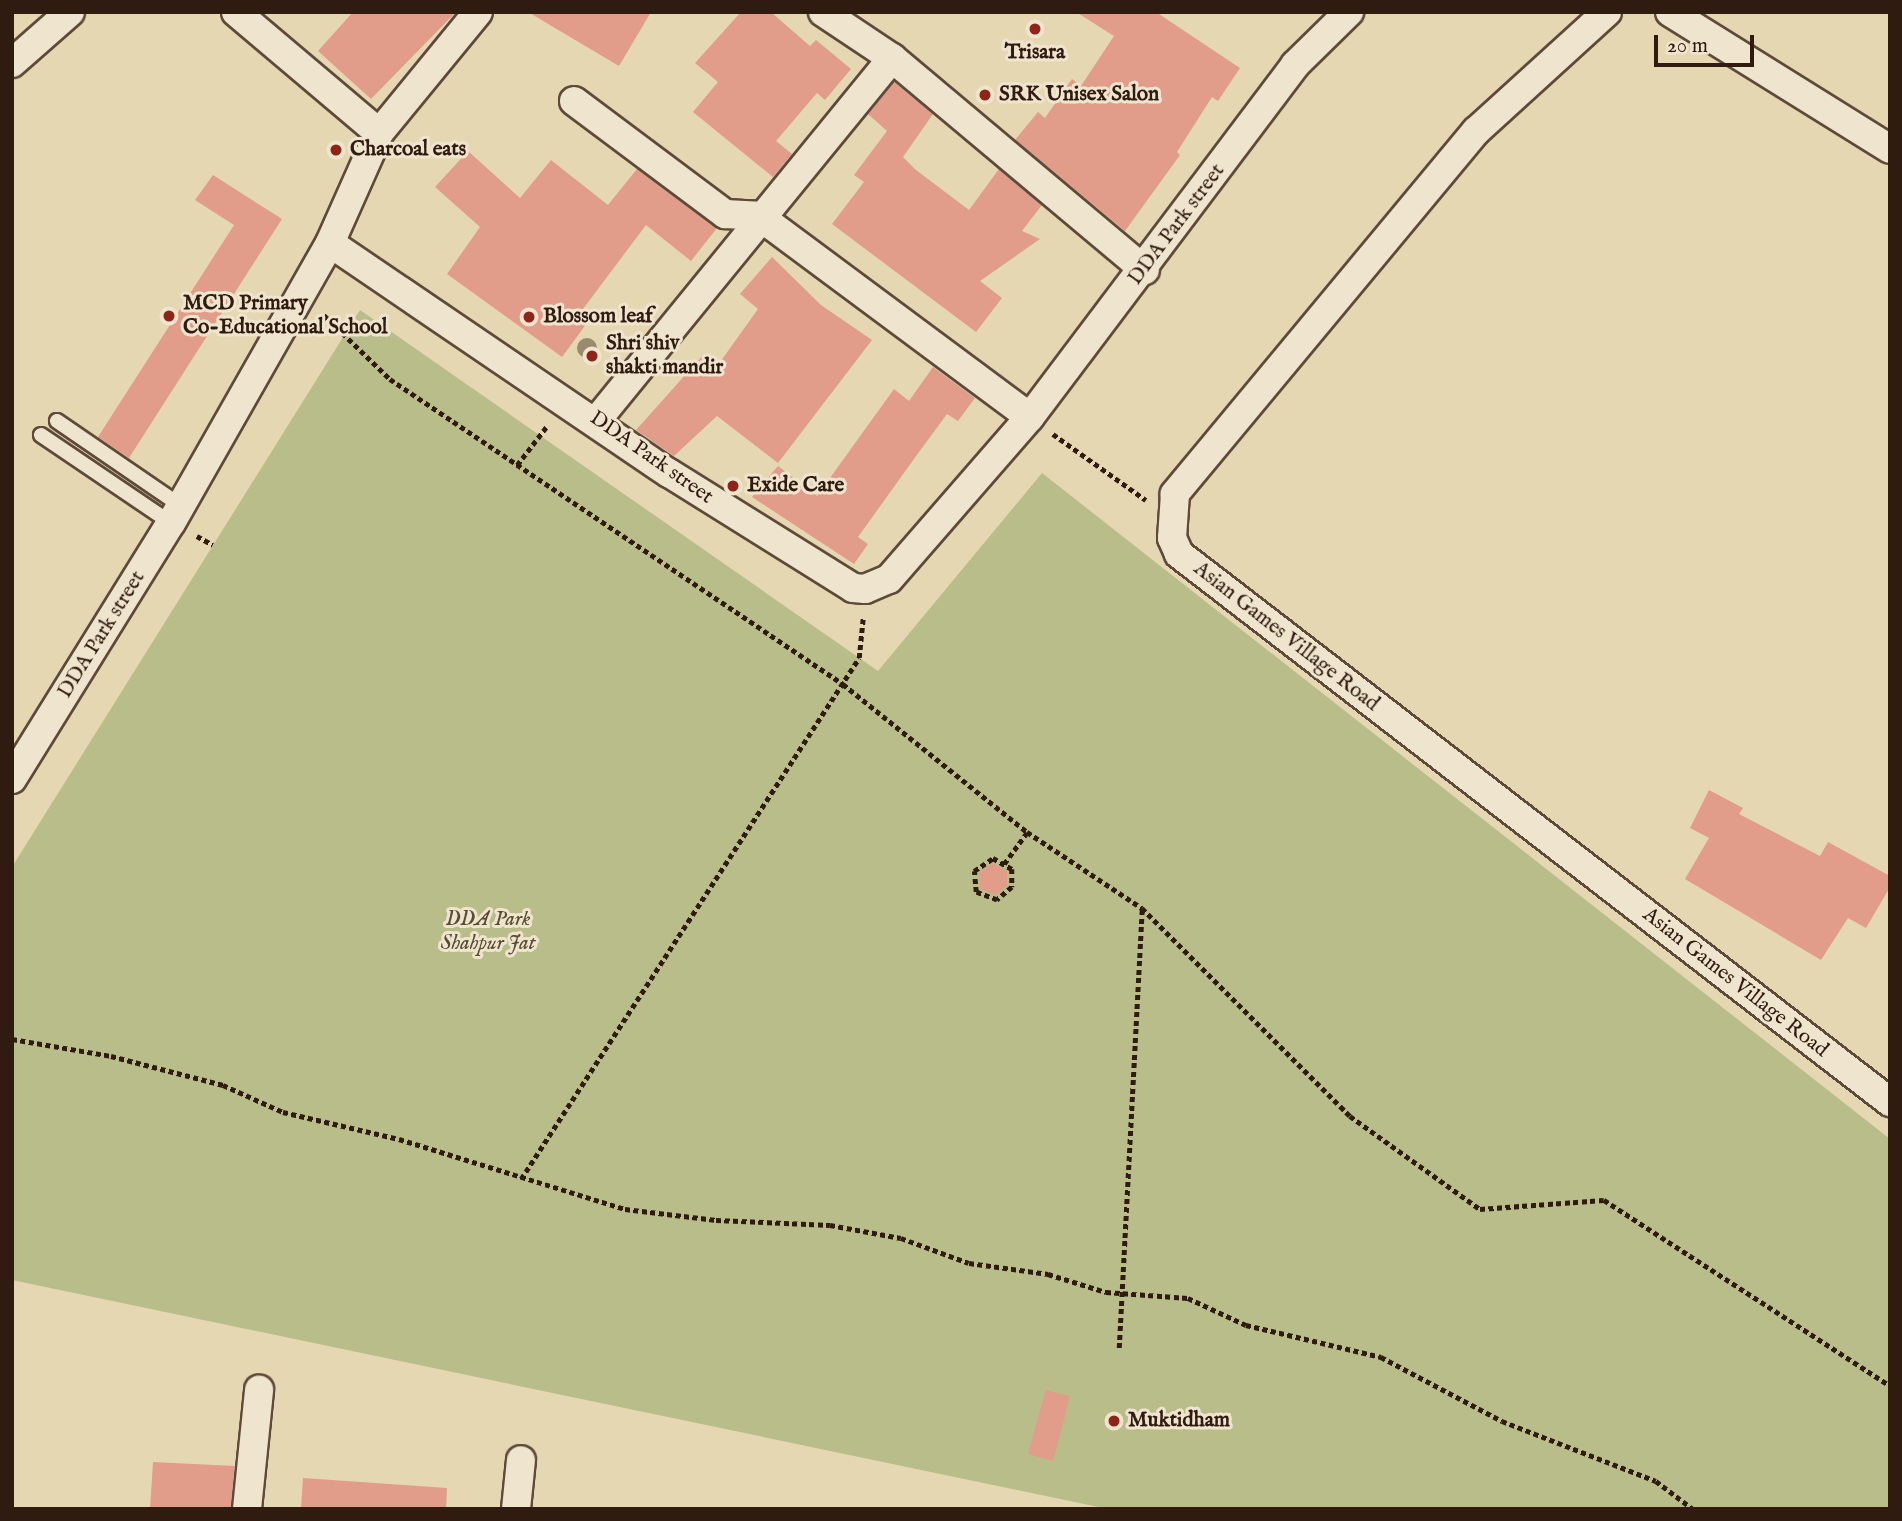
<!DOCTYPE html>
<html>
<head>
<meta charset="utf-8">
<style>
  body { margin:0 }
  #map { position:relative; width:1902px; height:1521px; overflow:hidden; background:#e6d7b3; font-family:"IM FELL English",serif }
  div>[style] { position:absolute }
  .green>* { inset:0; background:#b8bd8a }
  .building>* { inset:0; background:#e19c8a }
  .path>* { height:4.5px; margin-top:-2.25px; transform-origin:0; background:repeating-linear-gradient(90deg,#301b10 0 5px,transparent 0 8.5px) }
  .roads { filter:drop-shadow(2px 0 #5e4a39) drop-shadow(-2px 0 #5e4a39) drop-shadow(0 2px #5e4a39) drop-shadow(0 -2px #5e4a39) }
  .lane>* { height:14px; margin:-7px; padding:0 7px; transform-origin:7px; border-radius:7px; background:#efe5ce }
  .street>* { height:28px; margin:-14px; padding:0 14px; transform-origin:14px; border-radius:14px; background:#efe5ce }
  .trees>* { width:20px; height:20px; margin:-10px; border-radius:50%; background:#988b6e }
  .dots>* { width:19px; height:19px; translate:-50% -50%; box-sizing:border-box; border:4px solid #efe5ce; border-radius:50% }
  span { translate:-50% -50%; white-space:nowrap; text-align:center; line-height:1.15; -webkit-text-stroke:6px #efe5ce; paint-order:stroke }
  .poi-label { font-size:21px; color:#301b10; font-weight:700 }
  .left { translate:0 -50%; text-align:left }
  .street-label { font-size:21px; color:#301b10 }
  .park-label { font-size:21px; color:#594c35; font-style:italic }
  .frame { position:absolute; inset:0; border:14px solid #301b10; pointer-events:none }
  .scale { position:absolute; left:1654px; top:35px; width:100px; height:32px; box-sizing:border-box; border:4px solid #301b10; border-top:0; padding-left:9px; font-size:21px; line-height:24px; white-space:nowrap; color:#301b10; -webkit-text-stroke:5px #efe5ce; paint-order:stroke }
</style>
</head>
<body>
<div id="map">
  <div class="green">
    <div style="clip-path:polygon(360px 310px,878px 671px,1042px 473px,1890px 1139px,1890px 1509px,1108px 1509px,12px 1280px,12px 867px)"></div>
  </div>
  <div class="building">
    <div style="clip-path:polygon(353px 12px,456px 12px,371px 99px,318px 51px)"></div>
    <div style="clip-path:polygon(528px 12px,651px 12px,619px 66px)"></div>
    <div style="clip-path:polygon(741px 12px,771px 12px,810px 46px,816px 40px,851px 69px,825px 100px,817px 93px,776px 141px,792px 154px,773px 177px,693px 112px,718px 82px,695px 63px)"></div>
    <div style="clip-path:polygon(1076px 12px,1156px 12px,1240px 68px,1218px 101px,1212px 97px,1177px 152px,1180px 155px,1125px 231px,1015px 140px,1038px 112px,1045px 118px,1072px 79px,1081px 86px,1114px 36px)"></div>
    <div style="clip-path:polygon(894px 82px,933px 114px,903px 157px,916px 170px,969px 210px,999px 169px,1042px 205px,1022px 231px,1040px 239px,980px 281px,1002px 298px,976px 332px,832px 224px,864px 182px,854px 175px,887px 131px,868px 114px)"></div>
    <div style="clip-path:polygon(468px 151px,520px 198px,551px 160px,608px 205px,637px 169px,717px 228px,691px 261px,646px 225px,580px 313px,590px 319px,562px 357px,447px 274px,480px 227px,435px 187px)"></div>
    <div style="clip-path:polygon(213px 175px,282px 219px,129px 458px,98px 437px,234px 225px,195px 200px)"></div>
    <div style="clip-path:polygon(772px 257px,821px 305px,872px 340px,778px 463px,717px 416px,674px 456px,636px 430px,704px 354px,718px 365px,758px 309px,740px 294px)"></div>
    <div style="clip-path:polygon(933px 367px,975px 398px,958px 421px,947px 414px,919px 452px,858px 537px,868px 544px,854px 564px,752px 497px,778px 466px,817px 496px,894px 389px,909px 401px)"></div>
    <div style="clip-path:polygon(1709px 790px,1743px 808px,1739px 814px,1820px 856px,1828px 842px,1890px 876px,1890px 887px,1866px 928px,1848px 918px,1821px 960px,1685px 879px,1709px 838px,1690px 828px)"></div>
    <div style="clip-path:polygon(992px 863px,1007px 871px,1007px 886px,996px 895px,980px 889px,979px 873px)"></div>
    <div style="clip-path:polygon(1046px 1390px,1070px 1396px,1053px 1461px,1028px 1454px)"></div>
    <div style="clip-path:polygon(153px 1462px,235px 1466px,231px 1509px,150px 1509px)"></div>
    <div style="clip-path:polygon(303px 1478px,447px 1488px,446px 1509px,301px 1509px)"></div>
  </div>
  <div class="path">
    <div style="left:324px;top:315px;width:92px;rotate:44.1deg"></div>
    <div style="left:390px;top:379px;width:546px;rotate:33.95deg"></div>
    <div style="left:843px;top:684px;width:236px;rotate:38.8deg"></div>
    <div style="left:1027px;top:832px;width:138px;rotate:33.5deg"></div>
    <div style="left:1142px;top:908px;width:294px;rotate:45deg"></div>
    <div style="left:1350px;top:1116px;width:160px;rotate:35.6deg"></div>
    <div style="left:1480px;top:1209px;width:124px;rotate:-4.2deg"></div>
    <div style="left:1604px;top:1200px;width:341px;rotate:33deg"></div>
    <div style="left:1053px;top:434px;width:114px;rotate:35.4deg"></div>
    <div style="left:517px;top:465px;width:49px;rotate:-52.4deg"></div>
    <div style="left:197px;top:536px;width:18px;rotate:29deg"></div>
    <div style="left:993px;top:858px;width:22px;rotate:30deg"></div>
    <div style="left:1012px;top:869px;width:18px;rotate:90deg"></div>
    <div style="left:1012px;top:887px;width:20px;rotate:139deg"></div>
    <div style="left:997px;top:900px;width:22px;rotate:-159deg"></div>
    <div style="left:976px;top:892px;width:21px;rotate:-95deg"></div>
    <div style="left:974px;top:871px;width:23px;rotate:-34deg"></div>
    <div style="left:1004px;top:864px;width:39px;rotate:-54deg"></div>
    <div style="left:12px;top:1039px;width:100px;rotate:9.7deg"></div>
    <div style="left:111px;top:1056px;width:116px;rotate:14.5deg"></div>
    <div style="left:223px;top:1085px;width:66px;rotate:24.2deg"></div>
    <div style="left:283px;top:1112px;width:119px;rotate:13.1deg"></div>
    <div style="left:399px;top:1139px;width:237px;rotate:17.2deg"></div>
    <div style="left:625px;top:1209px;width:92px;rotate:6.9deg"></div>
    <div style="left:716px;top:1220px;width:114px;rotate:2.5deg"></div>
    <div style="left:830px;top:1225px;width:72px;rotate:10.4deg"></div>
    <div style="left:901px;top:1238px;width:72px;rotate:20.2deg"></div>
    <div style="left:969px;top:1263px;width:80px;rotate:7.9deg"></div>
    <div style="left:1048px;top:1274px;width:61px;rotate:17.2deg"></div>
    <div style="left:1106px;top:1292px;width:82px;rotate:4.2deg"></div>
    <div style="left:1188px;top:1298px;width:64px;rotate:25deg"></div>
    <div style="left:1246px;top:1325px;width:139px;rotate:13.3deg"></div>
    <div style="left:1381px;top:1357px;width:137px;rotate:27.9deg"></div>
    <div style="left:1502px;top:1421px;width:165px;rotate:21.3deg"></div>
    <div style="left:1656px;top:1481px;width:46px;rotate:37.1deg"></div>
    <div style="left:521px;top:1179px;width:621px;rotate:-57.03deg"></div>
    <div style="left:859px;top:658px;width:40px;rotate:-84.3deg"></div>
    <div style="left:1119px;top:1348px;width:440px;rotate:-87deg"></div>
  </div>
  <div class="roads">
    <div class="lane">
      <div style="left:57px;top:421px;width:150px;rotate:34.4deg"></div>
      <div style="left:41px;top:435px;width:157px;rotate:34.1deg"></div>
    </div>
    <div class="street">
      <div style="left:236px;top:12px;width:187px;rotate:40.2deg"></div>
      <div style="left:823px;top:12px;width:83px;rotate:33.7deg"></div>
      <div style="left:892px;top:58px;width:330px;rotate:40deg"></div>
      <div style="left:1607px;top:12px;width:177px;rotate:137.7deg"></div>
      <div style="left:1476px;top:131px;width:472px;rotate:129.7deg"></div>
      <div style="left:1175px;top:494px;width:44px;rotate:93.9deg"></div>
      <div style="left:1172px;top:538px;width:17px;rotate:66deg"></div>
      <div style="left:1179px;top:554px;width:898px;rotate:37.62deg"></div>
      <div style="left:1670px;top:12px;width:259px;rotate:31.9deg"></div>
      <div style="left:12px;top:63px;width:77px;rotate:-41.3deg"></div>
      <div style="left:574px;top:101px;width:189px;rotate:36.8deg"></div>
      <div style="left:725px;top:214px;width:34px;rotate:3deg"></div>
      <div style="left:759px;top:216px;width:337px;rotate:36.6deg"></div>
      <div style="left:330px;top:243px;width:120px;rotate:-66deg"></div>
      <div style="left:379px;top:133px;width:156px;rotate:-50.7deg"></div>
      <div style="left:597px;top:420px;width:467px;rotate:-50.8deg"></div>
      <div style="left:12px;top:779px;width:301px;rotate:-58.2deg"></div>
      <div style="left:171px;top:523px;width:322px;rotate:-60.4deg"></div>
      <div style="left:330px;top:243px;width:410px;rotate:34.2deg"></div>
      <div style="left:669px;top:473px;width:217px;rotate:32deg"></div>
      <div style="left:853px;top:588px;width:12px;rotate:5deg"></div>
      <div style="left:865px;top:589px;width:26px;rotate:-23deg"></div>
      <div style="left:889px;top:579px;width:215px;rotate:-49deg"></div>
      <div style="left:1030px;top:417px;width:441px;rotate:-53deg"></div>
      <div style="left:1295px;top:65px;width:76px;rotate:-44.5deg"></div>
      <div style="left:247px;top:1509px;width:120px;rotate:-84.2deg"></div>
      <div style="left:516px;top:1509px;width:49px;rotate:-84.2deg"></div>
    </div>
  </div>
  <div class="trees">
    <div style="left:587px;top:348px"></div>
  </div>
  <div class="dots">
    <div style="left:1035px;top:29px;background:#8f2418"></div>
    <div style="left:985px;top:95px;background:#8f2418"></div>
    <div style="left:336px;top:150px;background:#8f2418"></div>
    <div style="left:169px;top:316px;background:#8f2418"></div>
    <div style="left:529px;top:317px;background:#8f2418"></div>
    <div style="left:592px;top:356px;background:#8f2418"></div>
    <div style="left:733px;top:486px;background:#8f2418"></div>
    <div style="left:1114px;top:1421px;background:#8f2418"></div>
  </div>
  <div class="poi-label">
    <span style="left:1035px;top:53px">Trisara</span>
    <span class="left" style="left:999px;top:95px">SRK Unisex Salon</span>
    <span class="left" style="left:350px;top:150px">Charcoal eats</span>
    <span class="left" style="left:183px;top:316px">MCD Primary<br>Co-Educational School</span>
    <span class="left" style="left:543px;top:317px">Blossom leaf</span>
    <span class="left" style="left:606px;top:356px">Shri shiv<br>shakti mandir</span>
    <span class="left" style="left:747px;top:486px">Exide Care</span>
    <span class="left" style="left:1128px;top:1421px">Muktidham</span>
  </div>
  <div class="street-label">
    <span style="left:1177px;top:225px;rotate:-53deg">DDA Park street</span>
    <span style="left:651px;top:458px;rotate:35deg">DDA Park street</span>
    <span style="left:102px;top:635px;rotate:-58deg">DDA Park street</span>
    <span style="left:1286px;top:637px;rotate:38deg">Asian Games Village Road</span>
    <span style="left:1735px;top:983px;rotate:38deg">Asian Games Village Road</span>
  </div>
  <div class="park-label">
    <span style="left:488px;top:932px">DDA Park<br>Shahpur Jat</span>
  </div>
  <div class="frame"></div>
  <div class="scale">20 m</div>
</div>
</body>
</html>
